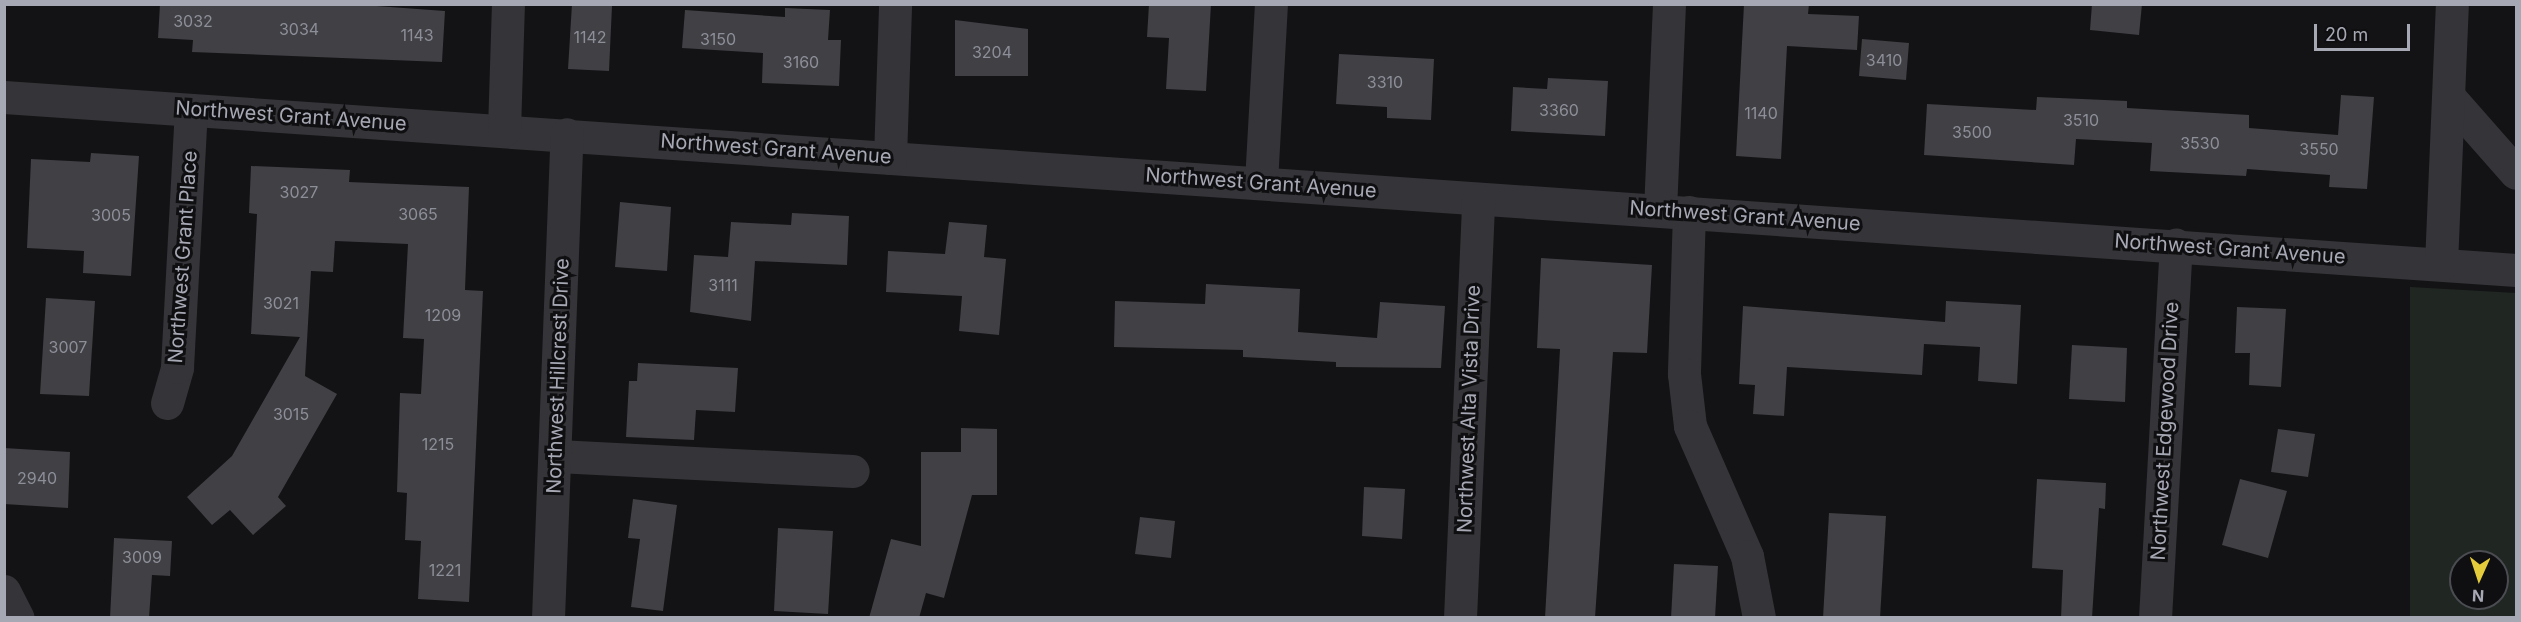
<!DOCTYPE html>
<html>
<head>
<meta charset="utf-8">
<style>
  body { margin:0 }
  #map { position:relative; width:2521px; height:622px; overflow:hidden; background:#131315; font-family:Inter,sans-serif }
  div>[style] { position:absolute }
  .green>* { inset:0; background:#202722 }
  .building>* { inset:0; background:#404045 }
  .minor>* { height:33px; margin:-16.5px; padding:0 16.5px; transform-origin:16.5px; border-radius:16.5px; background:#353539 }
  span { translate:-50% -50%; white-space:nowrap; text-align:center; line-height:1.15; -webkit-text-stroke:6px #0f0e10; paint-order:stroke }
  .number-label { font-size:16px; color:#8c8e98 }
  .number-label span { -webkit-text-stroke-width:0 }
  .street-label { font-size:20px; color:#a6a8b4 }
  .frame { position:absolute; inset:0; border:6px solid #a6a8b4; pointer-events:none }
  .north { position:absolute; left:2449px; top:550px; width:60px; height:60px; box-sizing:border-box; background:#0f0e10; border:2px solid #4b4c52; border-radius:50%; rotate:183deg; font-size:16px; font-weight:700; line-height:24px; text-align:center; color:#a6a8b4 }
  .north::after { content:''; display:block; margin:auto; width:21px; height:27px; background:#e3cb3c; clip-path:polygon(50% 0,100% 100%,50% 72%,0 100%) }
  .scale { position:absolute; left:2314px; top:24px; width:96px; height:27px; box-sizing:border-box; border:3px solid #a6a8b4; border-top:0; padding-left:8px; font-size:18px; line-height:21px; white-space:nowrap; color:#a6a8b4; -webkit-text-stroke:4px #0f0e10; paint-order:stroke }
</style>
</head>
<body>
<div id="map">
  <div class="green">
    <div style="clip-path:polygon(evenodd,2410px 287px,2516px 293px,2516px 617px,2410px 617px,2410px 287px,2461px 562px,2497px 562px,2497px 598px,2461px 598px,2461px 562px)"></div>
  </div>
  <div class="building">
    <div style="clip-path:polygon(160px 4px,349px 4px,445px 11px,442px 62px,192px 52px,193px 40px,158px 38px)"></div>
    <div style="clip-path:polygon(572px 4px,612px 6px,609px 71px,568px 69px)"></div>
    <div style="clip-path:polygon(1149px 4px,1211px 4px,1206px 91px,1166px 89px,1169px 38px,1147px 37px)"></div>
    <div style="clip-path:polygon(1744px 4px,1809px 4px,1808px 14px,1859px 16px,1857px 50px,1787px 46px,1781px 159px,1736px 156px)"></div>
    <div style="clip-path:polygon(2092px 4px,2142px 4px,2139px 35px,2090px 30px)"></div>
    <div style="clip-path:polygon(785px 8px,830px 10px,828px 40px,841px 40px,839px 86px,762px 83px,763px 53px,682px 48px,685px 10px,785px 17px)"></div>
    <div style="clip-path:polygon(955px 20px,1028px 29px,1028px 76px,955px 76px)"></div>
    <div style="clip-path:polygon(1862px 39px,1909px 43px,1906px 80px,1859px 76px)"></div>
    <div style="clip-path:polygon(1339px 54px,1434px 59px,1431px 120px,1387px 118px,1387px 107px,1336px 104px)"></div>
    <div style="clip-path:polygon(1548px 78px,1608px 81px,1605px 136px,1511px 131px,1513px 87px,1547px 89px)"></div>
    <div style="clip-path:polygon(2341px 95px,2374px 97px,2367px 189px,2329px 187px,2330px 175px,2247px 169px,2246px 176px,2150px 171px,2152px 143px,2076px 139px,2074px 165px,1924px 155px,1927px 104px,2036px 110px,2037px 97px,2127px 101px,2127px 108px,2249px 115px,2249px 128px,2338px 135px)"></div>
    <div style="clip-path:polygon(91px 153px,139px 156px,131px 276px,83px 273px,84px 251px,27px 248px,31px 159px,90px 162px)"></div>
    <div style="clip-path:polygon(251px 166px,350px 170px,349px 182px,469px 187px,465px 290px,483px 291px,469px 602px,418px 599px,421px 541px,405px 540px,407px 493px,397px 492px,400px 393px,421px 394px,424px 339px,403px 338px,408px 244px,335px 241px,333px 272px,311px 271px,305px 376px,337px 394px,278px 497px,286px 506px,253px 535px,230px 510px,212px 525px,187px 497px,232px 456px,300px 337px,251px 334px,257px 214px,249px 213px)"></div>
    <div style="clip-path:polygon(620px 202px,671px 207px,667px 271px,615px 267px)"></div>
    <div style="clip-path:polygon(792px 213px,849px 216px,847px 265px,755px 261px,751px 321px,690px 312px,694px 255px,728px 257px,731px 222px,791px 225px)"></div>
    <div style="clip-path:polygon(949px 222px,987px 225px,984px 257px,1006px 259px,999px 335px,959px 331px,962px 296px,886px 292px,888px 251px,945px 254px)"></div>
    <div style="clip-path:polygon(1541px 258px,1652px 265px,1647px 353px,1613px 352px,1595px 618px,1545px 618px,1560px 349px,1537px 348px)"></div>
    <div style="clip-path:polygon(1206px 284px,1300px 289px,1298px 332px,1377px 338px,1380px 302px,1445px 306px,1441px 368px,1336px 367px,1336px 362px,1243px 357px,1243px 350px,1114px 347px,1115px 301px,1205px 304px)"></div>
    <div style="clip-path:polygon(46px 298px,95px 301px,89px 396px,40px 394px)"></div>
    <div style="clip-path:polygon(1946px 301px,2021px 305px,2017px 384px,1978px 381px,1980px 347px,1924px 344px,1922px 375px,1787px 367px,1784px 416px,1753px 414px,1755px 385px,1739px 384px,1743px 306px,1945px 322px)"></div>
    <div style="clip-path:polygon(2237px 307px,2286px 309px,2281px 387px,2249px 385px,2250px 353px,2235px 353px)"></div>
    <div style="clip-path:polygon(2072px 345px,2127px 348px,2125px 402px,2069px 399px)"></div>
    <div style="clip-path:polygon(638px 363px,738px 368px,735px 412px,696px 410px,694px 440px,626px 437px,629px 381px,637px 381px)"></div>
    <div style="clip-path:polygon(961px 428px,997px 429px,997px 495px,972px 495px,944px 598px,926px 593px,919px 618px,869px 618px,891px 539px,921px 546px,921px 452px,961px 452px)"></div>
    <div style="clip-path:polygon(2278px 429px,2315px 434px,2308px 477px,2271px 472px)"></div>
    <div style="clip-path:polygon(4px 448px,70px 452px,68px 508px,4px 504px)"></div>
    <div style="clip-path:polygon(2037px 479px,2106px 483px,2105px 509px,2099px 508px,2092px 618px,2061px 618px,2063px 570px,2032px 568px)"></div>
    <div style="clip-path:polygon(2240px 479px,2287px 491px,2268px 558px,2222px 545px)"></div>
    <div style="clip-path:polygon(1364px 487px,1405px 489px,1402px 539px,1362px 536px)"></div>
    <div style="clip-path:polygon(633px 499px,677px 505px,663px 611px,631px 607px,640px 539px,628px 538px)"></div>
    <div style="clip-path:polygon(1829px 513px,1886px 516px,1880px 618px,1823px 618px)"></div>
    <div style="clip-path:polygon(1140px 517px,1175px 521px,1171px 558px,1135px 554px)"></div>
    <div style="clip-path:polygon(778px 528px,833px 531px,828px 614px,774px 611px)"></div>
    <div style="clip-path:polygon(114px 538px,172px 541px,170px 576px,152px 575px,149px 618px,110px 618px)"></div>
    <div style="clip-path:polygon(1674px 564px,1718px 566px,1715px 618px,1671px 618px)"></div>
  </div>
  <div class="minor">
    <div style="left:4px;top:97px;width:2518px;rotate:3.94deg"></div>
    <div style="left:2449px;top:97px;width:101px;rotate:48.6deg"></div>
    <div style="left:504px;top:130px;width:126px;rotate:-88.2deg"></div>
    <div style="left:890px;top:158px;width:154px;rotate:-88.1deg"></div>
    <div style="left:1261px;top:182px;width:178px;rotate:-86.8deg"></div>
    <div style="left:1660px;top:210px;width:206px;rotate:-87.5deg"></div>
    <div style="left:1689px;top:212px;width:162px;rotate:91.8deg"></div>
    <div style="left:1684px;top:374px;width:52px;rotate:83.4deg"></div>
    <div style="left:1690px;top:426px;width:142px;rotate:66.3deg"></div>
    <div style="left:1747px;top:556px;width:63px;rotate:79deg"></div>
    <div style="left:2441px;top:264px;width:260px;rotate:-87.6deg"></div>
    <div style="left:167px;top:403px;width:37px;rotate:-74deg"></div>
    <div style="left:177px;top:367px;width:257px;rotate:-86.9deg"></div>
    <div style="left:557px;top:456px;width:296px;rotate:2.9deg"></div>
    <div style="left:4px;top:591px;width:30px;rotate:63deg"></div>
    <div style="left:548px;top:618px;width:484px;rotate:-87.8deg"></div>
    <div style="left:1460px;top:618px;width:418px;rotate:-87.5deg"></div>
    <div style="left:2155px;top:618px;width:374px;rotate:-86.8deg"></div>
  </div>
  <div class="number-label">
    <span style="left:193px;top:21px">3032</span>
    <span style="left:299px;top:29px">3034</span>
    <span style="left:417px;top:35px">1143</span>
    <span style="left:590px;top:37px">1142</span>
    <span style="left:718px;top:39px">3150</span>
    <span style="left:992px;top:52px">3204</span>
    <span style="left:1884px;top:60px">3410</span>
    <span style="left:801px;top:62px">3160</span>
    <span style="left:1385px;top:82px">3310</span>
    <span style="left:1559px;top:110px">3360</span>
    <span style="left:1761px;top:113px">1140</span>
    <span style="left:2081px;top:120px">3510</span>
    <span style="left:1972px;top:132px">3500</span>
    <span style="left:2200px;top:143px">3530</span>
    <span style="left:2319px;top:149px">3550</span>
    <span style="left:299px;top:192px">3027</span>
    <span style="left:418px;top:214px">3065</span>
    <span style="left:111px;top:215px">3005</span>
    <span style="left:723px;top:285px">3111</span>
    <span style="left:281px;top:303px">3021</span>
    <span style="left:443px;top:315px">1209</span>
    <span style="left:68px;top:347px">3007</span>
    <span style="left:291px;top:414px">3015</span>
    <span style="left:438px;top:444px">1215</span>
    <span style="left:37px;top:478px">2940</span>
    <span style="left:142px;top:557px">3009</span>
    <span style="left:445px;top:570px">1221</span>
  </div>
  <div class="street-label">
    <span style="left:291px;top:116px;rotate:4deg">Northwest Grant Avenue</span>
    <span style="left:776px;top:149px;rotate:4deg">Northwest Grant Avenue</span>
    <span style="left:1261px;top:183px;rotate:4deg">Northwest Grant Avenue</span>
    <span style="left:1745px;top:216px;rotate:4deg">Northwest Grant Avenue</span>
    <span style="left:2230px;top:249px;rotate:4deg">Northwest Grant Avenue</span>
    <span style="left:183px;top:257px;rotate:-86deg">Northwest Grant Place</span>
    <span style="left:558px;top:376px;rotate:-88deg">Northwest Hillcrest Drive</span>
    <span style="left:1469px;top:409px;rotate:-88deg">Northwest Alta Vista Drive</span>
    <span style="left:2165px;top:431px;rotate:-87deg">Northwest Edgewood Drive</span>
  </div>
  <div class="frame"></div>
  <div class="north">N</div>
  <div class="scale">20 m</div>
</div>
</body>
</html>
